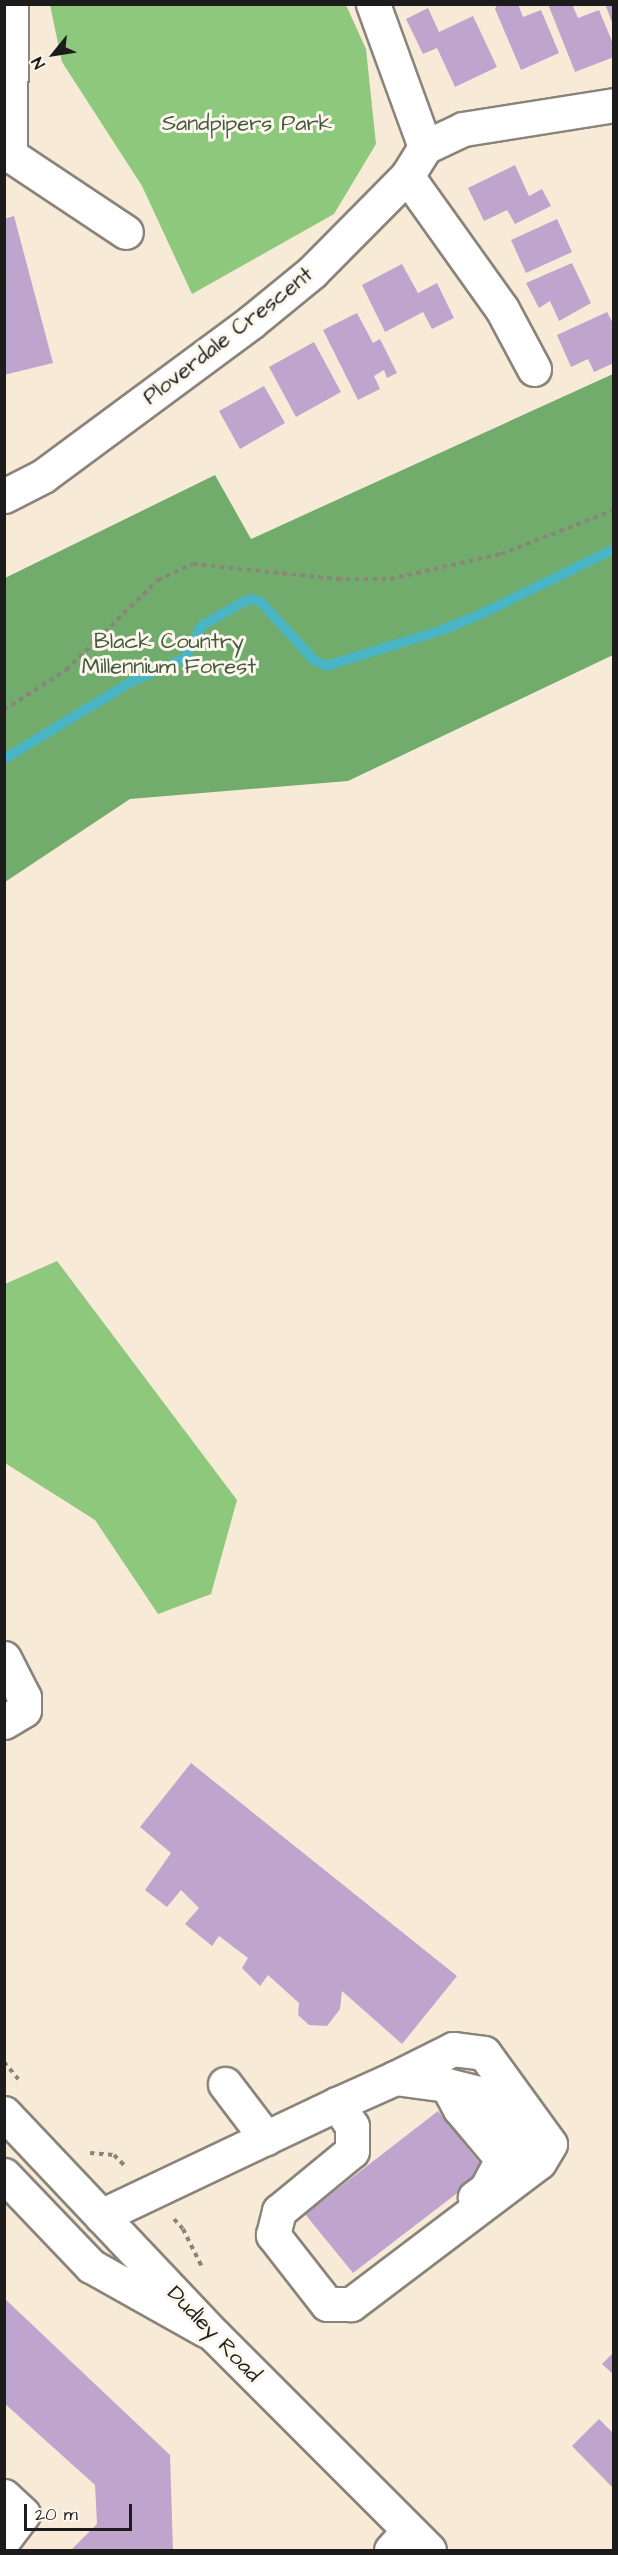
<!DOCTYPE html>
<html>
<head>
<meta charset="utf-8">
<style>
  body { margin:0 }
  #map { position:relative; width:618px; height:2555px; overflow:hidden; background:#f7ebd8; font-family:"Architects Daughter",sans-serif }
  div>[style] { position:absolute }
  .green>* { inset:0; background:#8dc87d }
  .forest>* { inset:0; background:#72ac6c }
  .stream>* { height:10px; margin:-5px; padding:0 5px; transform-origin:5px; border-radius:5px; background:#49b5c5 }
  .building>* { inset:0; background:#bfa5ce }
  .path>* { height:4px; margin-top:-2px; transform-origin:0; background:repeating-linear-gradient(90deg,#8a847a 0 4.5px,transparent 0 9px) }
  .roads { filter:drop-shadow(2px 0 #8a847a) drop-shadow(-2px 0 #8a847a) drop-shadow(0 2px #8a847a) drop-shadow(0 -2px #8a847a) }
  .minor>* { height:33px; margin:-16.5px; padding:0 16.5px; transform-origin:16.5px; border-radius:16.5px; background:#fff }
  .major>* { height:33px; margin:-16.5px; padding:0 16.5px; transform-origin:16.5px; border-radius:16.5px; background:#fff }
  span { translate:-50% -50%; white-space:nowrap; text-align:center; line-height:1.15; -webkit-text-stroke:6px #fbf7ec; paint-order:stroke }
  .park-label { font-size:22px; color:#44583e }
  .street-label { font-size:22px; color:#1c1c1c }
  .frame { position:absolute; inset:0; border:6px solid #1c1c1c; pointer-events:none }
  .north { position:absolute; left:24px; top:24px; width:60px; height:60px; -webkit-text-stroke:4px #fbf7ec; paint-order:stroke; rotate:240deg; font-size:16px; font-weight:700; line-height:24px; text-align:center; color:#1c1c1c }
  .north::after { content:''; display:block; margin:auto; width:21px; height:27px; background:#1c1c1c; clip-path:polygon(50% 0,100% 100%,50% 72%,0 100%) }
  .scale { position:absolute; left:24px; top:2504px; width:108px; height:27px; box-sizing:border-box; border:3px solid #1c1c1c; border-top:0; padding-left:8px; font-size:18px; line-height:21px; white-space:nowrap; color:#1c1c1c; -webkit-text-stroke:4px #fbf7ec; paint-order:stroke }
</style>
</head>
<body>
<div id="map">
  <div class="green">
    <div style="clip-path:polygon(50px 5px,346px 5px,366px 49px,376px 144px,334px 214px,192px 294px,142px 186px,62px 62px)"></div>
    <div style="clip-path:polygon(57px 1261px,237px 1500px,211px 1594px,158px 1614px,95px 1520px,5px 1463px,5px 1284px)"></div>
  </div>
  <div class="forest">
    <div style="clip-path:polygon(613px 374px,613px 655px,348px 781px,130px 799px,5px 882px,5px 578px,215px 475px,251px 539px)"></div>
  </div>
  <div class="stream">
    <div style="left:4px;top:759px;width:146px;rotate:-31.3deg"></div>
    <div style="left:129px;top:683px;width:61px;rotate:-24.1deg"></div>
    <div style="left:185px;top:658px;width:36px;rotate:-63deg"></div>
    <div style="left:201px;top:626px;width:48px;rotate:-29.7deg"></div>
    <div style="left:243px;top:602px;width:9px;rotate:-18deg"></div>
    <div style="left:252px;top:599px;width:9px;rotate:18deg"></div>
    <div style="left:261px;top:602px;width:79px;rotate:47.6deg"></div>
    <div style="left:314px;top:660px;width:13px;rotate:27deg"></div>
    <div style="left:326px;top:666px;width:121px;rotate:-17.2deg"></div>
    <div style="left:442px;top:630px;width:42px;rotate:-22.3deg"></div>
    <div style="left:481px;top:614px;width:148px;rotate:-26deg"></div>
  </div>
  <div class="building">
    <div style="clip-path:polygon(497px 4px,518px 4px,523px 17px,541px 10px,559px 53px,521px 70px,495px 9px)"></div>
    <div style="clip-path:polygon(548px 4px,572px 4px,578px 18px,599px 10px,614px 46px,614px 57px,575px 72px)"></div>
    <div style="clip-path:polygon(605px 4px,614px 4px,614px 25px,613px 25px)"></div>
    <div style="clip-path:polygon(428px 8px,439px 32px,473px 16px,497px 67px,455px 87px,437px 48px,423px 54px,406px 19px)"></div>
    <div style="clip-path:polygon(515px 165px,529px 196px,542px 189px,551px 206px,515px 224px,507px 210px,484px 221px,468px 188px)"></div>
    <div style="clip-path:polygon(14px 216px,53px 363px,4px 375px,4px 219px)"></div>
    <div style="clip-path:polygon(557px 219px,572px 252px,526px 273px,511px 240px)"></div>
    <div style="clip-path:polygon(572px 263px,591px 303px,559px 321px,550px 301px,539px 308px,526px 283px)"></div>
    <div style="clip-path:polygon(402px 264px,418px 293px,437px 283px,454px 318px,432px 329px,423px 312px,385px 332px,362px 285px)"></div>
    <div style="clip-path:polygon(607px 312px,614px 325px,614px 363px,594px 372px,588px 359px,571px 367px,557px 335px)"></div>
    <div style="clip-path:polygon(357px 313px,373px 343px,380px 339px,397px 373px,387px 378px,384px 370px,374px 376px,380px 389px,358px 400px,323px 330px)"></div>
    <div style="clip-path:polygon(314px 342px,341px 392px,296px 417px,269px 367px)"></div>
    <div style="clip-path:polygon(264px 386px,285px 423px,240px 449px,219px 411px)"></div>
    <div style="clip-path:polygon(191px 1763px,457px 1976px,402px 2044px,342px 1991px,340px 2009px,327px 2026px,309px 2025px,298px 2015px,299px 2003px,268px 1975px,260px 1986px,242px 1968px,248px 1958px,219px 1936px,212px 1946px,185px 1924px,199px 1908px,181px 1890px,167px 1907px,145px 1890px,171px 1853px,140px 1827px)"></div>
    <div style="clip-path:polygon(438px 2111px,486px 2171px,353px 2273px,305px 2214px)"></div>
    <div style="clip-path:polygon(4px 2298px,170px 2455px,173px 2550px,71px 2550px,97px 2524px,95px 2485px,4px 2403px)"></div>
    <div style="clip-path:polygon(614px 2352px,614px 2375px,602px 2364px)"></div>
    <div style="clip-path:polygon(599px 2419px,614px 2434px,614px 2489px,572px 2446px)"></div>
  </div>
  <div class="path">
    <div style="left:4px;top:710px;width:74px;rotate:-32.8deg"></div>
    <div style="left:66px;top:670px;width:129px;rotate:-44.4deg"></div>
    <div style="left:158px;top:580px;width:38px;rotate:-25deg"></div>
    <div style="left:193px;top:564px;width:145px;rotate:5.9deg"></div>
    <div style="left:337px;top:579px;width:53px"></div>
    <div style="left:390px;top:579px;width:114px;rotate:-12.7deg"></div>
    <div style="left:501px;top:554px;width:121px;rotate:-21.3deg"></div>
    <div style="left:4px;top:2062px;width:26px;rotate:50deg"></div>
    <div style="left:90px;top:2153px;width:24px;rotate:5deg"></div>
    <div style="left:114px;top:2155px;width:17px;rotate:45deg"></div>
    <div style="left:174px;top:2219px;width:13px;rotate:48deg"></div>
    <div style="left:183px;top:2229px;width:45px;rotate:63.4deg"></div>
  </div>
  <div class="roads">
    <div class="minor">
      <div style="left:373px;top:4px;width:152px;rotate:70deg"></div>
      <div style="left:10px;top:155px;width:139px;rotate:33.6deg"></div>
      <div style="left:4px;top:156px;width:6px;rotate:-9deg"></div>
      <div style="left:10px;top:155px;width:151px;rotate:-89.6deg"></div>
      <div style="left:407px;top:176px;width:163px;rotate:54.5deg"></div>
      <div style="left:502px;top:309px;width:68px;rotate:61.9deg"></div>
      <div style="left:4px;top:496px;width:44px;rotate:-27.1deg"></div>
      <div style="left:43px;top:476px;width:259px;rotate:-36.5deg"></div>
      <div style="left:251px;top:322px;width:79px;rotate:-39.3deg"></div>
      <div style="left:312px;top:272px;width:135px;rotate:-45.3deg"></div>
      <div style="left:407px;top:176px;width:34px;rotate:-58deg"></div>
      <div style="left:425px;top:147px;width:42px;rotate:-25.3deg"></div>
      <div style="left:463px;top:129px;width:153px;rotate:-9deg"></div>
      <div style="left:4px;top:1658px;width:44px;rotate:62.9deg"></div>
      <div style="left:24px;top:1697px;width:13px;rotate:90deg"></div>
      <div style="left:24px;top:1710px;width:23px;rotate:149deg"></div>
      <div style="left:395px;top:2078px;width:52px;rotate:7.7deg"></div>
      <div style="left:447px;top:2085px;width:27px;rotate:62deg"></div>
      <div style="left:460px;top:2109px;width:65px;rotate:50deg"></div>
      <div style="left:502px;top:2159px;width:34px;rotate:118deg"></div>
      <div style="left:486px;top:2189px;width:14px;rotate:144deg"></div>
      <div style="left:225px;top:2084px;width:68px;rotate:52.8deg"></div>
      <div style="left:447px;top:2085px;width:38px;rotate:14deg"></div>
      <div style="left:484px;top:2094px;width:63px;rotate:59.3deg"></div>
      <div style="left:516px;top:2148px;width:11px;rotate:128deg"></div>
      <div style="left:4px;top:2175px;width:126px;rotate:46.3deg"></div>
      <div style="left:91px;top:2266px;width:131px;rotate:29.3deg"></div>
      <div style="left:101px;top:2216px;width:261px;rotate:-25.4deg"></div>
      <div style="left:337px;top:2104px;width:64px;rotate:-24.1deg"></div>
      <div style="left:395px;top:2078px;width:65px;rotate:-26.6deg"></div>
      <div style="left:453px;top:2049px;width:31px;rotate:7deg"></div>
      <div style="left:484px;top:2053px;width:112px;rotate:54deg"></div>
      <div style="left:550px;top:2144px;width:21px;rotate:121deg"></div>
      <div style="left:539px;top:2162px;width:236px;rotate:142.9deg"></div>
      <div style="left:351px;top:2304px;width:24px;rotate:180deg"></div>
      <div style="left:327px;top:2304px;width:88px;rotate:-128deg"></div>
      <div style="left:273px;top:2235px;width:25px;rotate:-76deg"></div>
      <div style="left:279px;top:2211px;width:94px;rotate:-39.4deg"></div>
      <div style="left:352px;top:2151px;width:25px;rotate:-90deg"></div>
      <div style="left:352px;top:2126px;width:27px;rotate:-124deg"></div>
      <div style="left:4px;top:2496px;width:26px;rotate:43deg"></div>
      <div style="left:23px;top:2514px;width:31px;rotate:127deg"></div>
      <div style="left:391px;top:2550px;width:25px;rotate:-48deg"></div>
    </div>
    <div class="major">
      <div style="left:4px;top:2113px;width:306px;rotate:46.6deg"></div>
      <div style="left:214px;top:2335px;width:304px;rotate:45deg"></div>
    </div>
  </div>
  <div class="park-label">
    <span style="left:247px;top:124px">Sandpipers Park</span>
    <span style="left:169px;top:654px">Black Country<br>Millennium Forest</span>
  </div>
  <div class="street-label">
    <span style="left:228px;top:336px;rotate:-38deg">Ploverdale Crescent</span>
    <span style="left:214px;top:2334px;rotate:46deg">Dudley Road</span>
  </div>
  <div class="frame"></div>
  <div class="north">N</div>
  <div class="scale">20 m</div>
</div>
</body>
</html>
